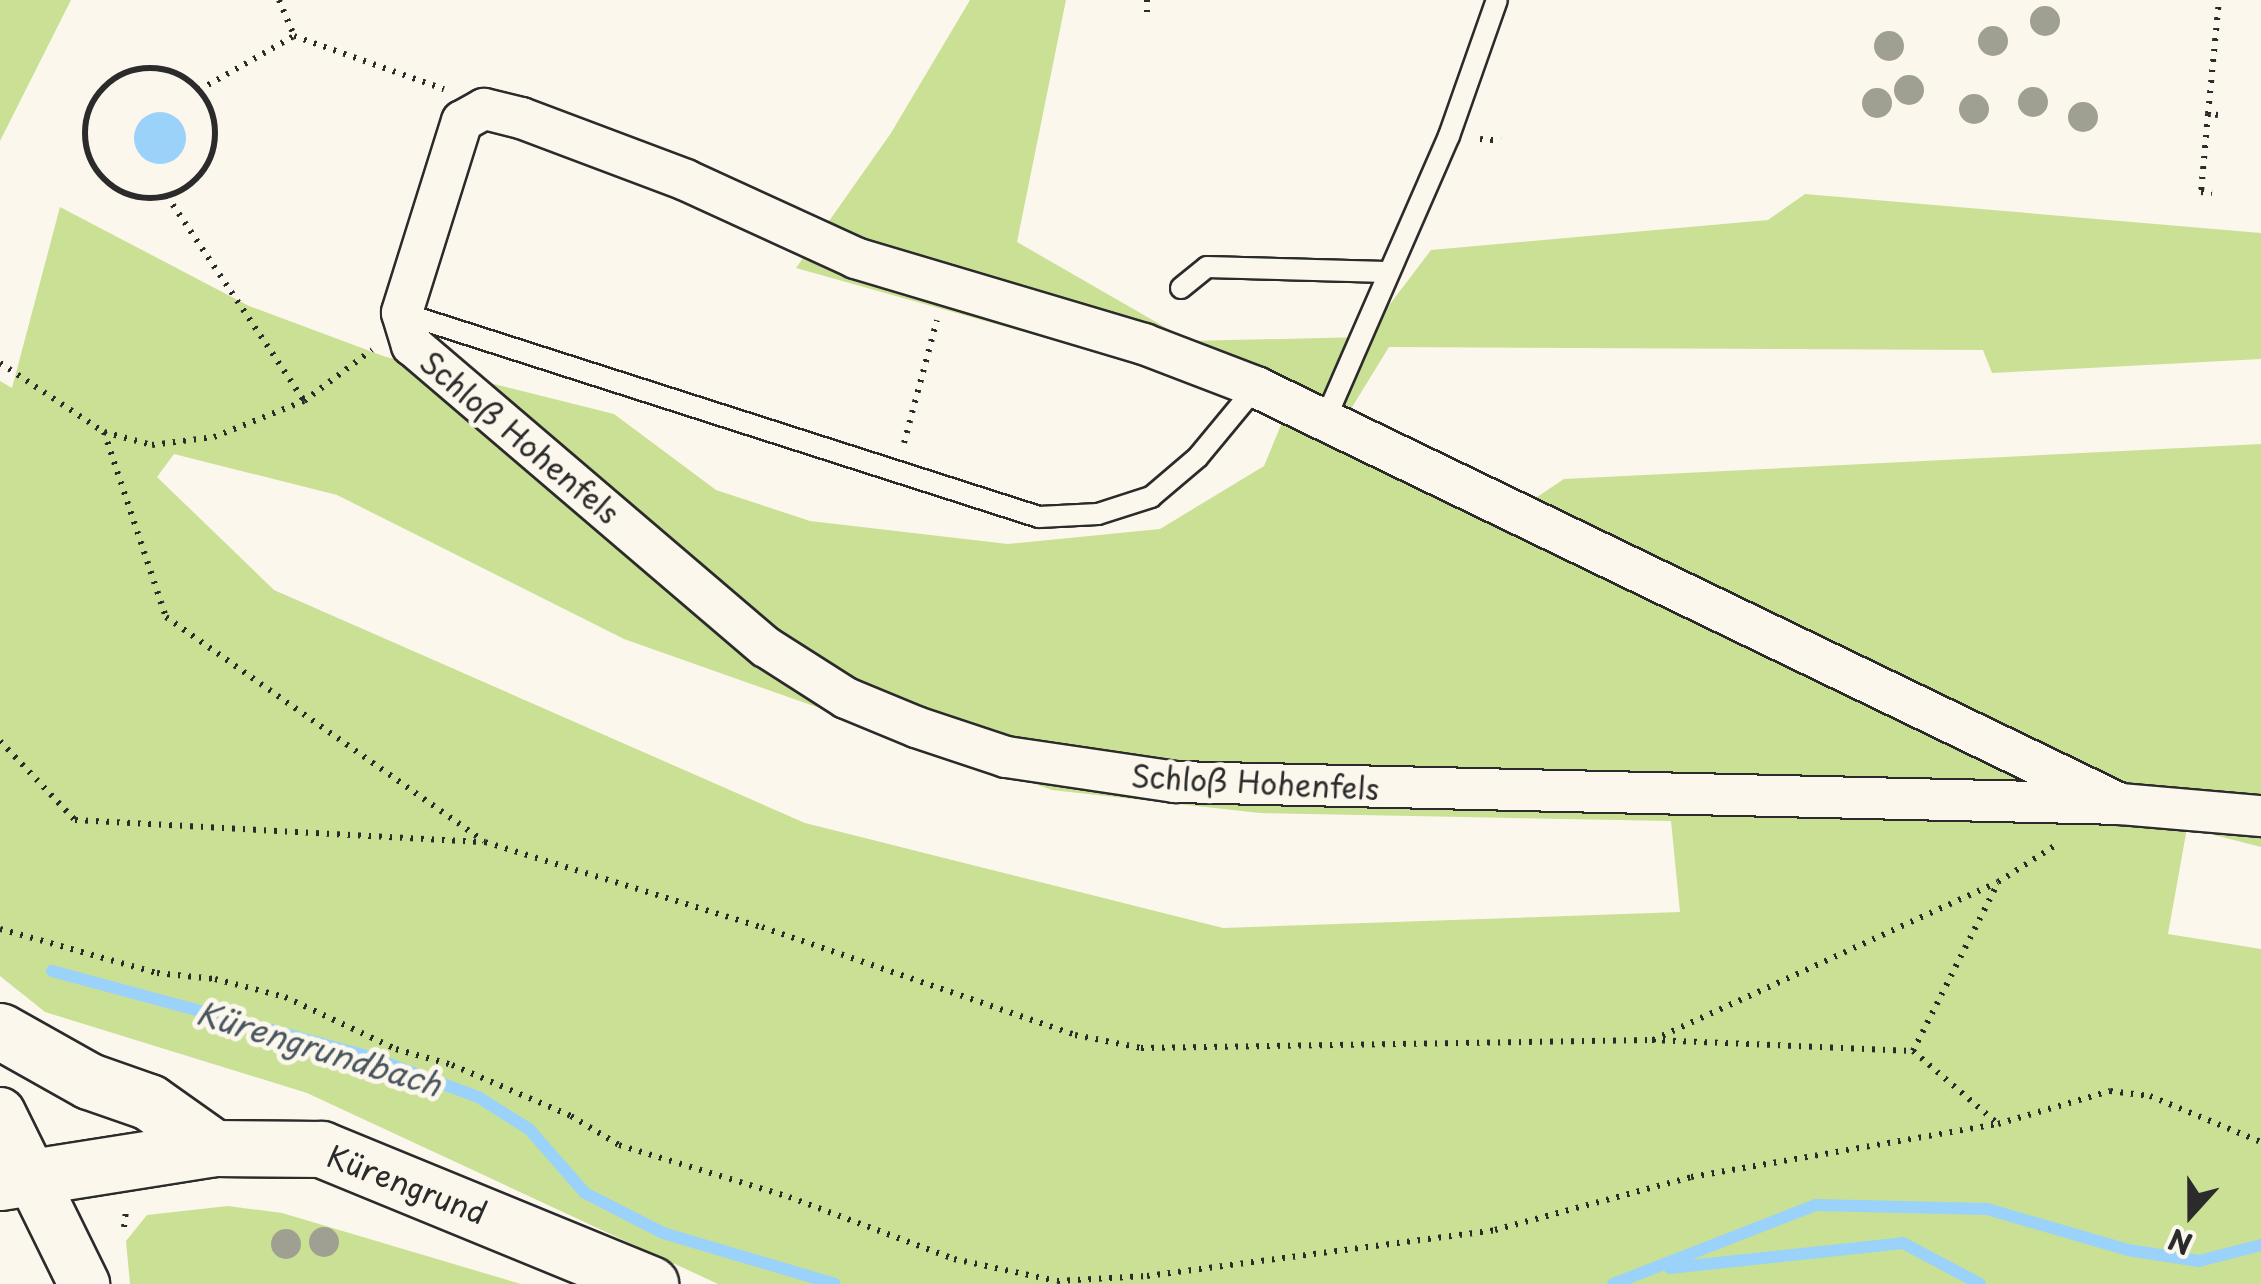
<!DOCTYPE html>
<html>
<head>
<meta charset="utf-8">
<style>
  body { margin:0 }
  #map { position:relative; width:2261px; height:1284px; overflow:hidden; background:#fbf7ec; font-family:"Playpen Sans",sans-serif }
  div>[style] { position:absolute }
  .green>* { inset:0; background:#cae095 }
  .water>* { inset:0; background:#9ad2fa }
  .round { border-radius:50% }
  .stream>* { height:12px; margin:-6px; padding:0 6px; transform-origin:6px; border-radius:6px; background:#9ad2fa }
  .path>* { height:6px; margin-top:-3px; transform-origin:0; background:repeating-linear-gradient(90deg,#2b2b2b 0 2.5px,transparent 0 10.5px) }
  .path>.ring { margin:-3px; padding:0; box-sizing:content-box; background:none; border:6px solid #2b2b2b; border-radius:50% }
  .roads { filter:drop-shadow(2px 0 #2b2b2b) drop-shadow(-2px 0 #2b2b2b) drop-shadow(0 2px #2b2b2b) drop-shadow(0 -2px #2b2b2b) }
  .service>* { height:20px; margin:-10px; padding:0 10px; transform-origin:10px; border-radius:10px; background:#fbf7ec }
  .minor>* { height:40px; margin:-20px; padding:0 20px; transform-origin:20px; border-radius:20px; background:#fbf7ec }
  .tertiary>* { height:50px; margin:-25px; padding:0 25px; transform-origin:25px; border-radius:25px; background:#fbf7ec }
  .secondary>* { height:55px; margin:-27.5px; padding:0 27.5px; transform-origin:27.5px; border-radius:27.5px; background:#fbf7ec }
  .trees>* { width:30px; height:30px; margin:-15px; border-radius:50%; background:#9fa091 }
  span { translate:-50% -50%; white-space:nowrap; text-align:center; line-height:1.15; -webkit-text-stroke:10px #fbf7ec; paint-order:stroke }
  .street-label { font-size:30px; color:#2b2b2b }
  .water-label { font-size:32px; color:#47555f; font-style:italic }
  .north { position:absolute; left:2141px; top:1164px; width:100px; height:100px; -webkit-text-stroke:8px #fbf7ec; paint-order:stroke; rotate:201deg; font-size:28px; font-weight:700; line-height:40px; text-align:center; color:#2b2b2b }
  .north::after { content:''; display:block; margin:auto; width:35px; height:45px; background:#2b2b2b; clip-path:polygon(50% 0,100% 100%,50% 72%,0 100%) }
</style>
</head>
<body>
<div id="map">
  <div class="green">
    <div style="clip-path:polygon(0 0,71px 0,0 141px)"></div>
    <div style="clip-path:polygon(evenodd,970px 0,1066px 0,1017px 242px,1189px 341px,1365px 337px,1431px 250px,1768px 220px,1805px 194px,2261px 233px,2261px 359px,1992px 373px,1983px 350px,1389px 347px,1346px 417px,1528px 503px,1564px 479px,2261px 444px,2261px 847px,2187px 828px,2168px 934px,2261px 949px,2261px 1284px,718px 1284px,307px 1093px,45px 1012px,0 976px,0 381px,12px 388px,60px 207px,249px 306px,386px 357px,614px 414px,716px 490px,810px 521px,1008px 544px,1160px 529px,1264px 466px,1283px 420px,1213px 385px,796px 268px,891px 133px,970px 0,174px 454px,337px 495px,624px 639px,1052px 790px,1260px 813px,1671px 821px,1680px 912px,1223px 928px,805px 823px,274px 590px,157px 477px,174px 454px)"></div>
    <div style="clip-path:polygon(228px 1206px,282px 1213px,521px 1284px,130px 1284px,126px 1241px,147px 1215px)"></div>
  </div>
  <div class="water">
    <div class="round" style="left:134px;top:112px;width:52px;height:52px"></div>
  </div>
  <div class="stream">
    <div style="left:52px;top:971px;width:327px;rotate:15.1deg"></div>
    <div style="left:368px;top:1056px;width:117px;rotate:20.4deg"></div>
    <div style="left:478px;top:1097px;width:60px;rotate:32.1deg"></div>
    <div style="left:529px;top:1129px;width:85px;rotate:48.8deg"></div>
    <div style="left:585px;top:1193px;width:88px;rotate:27.1deg"></div>
    <div style="left:663px;top:1233px;width:179px;rotate:16.5deg"></div>
    <div style="left:1670px;top:1268px;width:234px;rotate:-6.1deg"></div>
    <div style="left:1903px;top:1243px;width:87px;rotate:28deg"></div>
    <div style="left:1613px;top:1284px;width:218px;rotate:-21.3deg"></div>
    <div style="left:1816px;top:1205px;width:171px;rotate:1.3deg"></div>
    <div style="left:1987px;top:1209px;width:147px;rotate:16.2deg"></div>
    <div style="left:2128px;top:1250px;width:72px;rotate:8.8deg"></div>
    <div style="left:2199px;top:1261px;width:64px;rotate:-14.5deg"></div>
  </div>
  <div class="path">
    <div style="left:279px;top:0;width:39px;rotate:67deg"></div>
    <div style="left:1147px;top:12px;width:12px;rotate:-90deg"></div>
    <div class="ring" style="left:85px;top:68px;width:124px;height:124px"></div>
    <div style="left:199px;top:90px;width:109px;rotate:-29.6deg"></div>
    <div style="left:294px;top:36px;width:159px;rotate:19.5deg"></div>
    <div style="left:2208px;top:114px;width:78px;rotate:95.1deg"></div>
    <div style="left:2201px;top:192px;width:11px;rotate:5deg"></div>
    <div style="left:2218px;top:115px;width:10px;rotate:-174deg"></div>
    <div style="left:2208px;top:114px;width:115px;rotate:-84.5deg"></div>
    <div style="left:1480px;top:139px;width:21px;rotate:5deg"></div>
    <div style="left:167px;top:196px;width:247px;rotate:56.2deg"></div>
    <div style="left:0;top:363px;width:125px;rotate:33.6deg"></div>
    <div style="left:104px;top:432px;width:50px;rotate:15.2deg"></div>
    <div style="left:152px;top:445px;width:63px;rotate:-7.4deg"></div>
    <div style="left:214px;top:437px;width:97px;rotate:-21.8deg"></div>
    <div style="left:304px;top:401px;width:85px;rotate:-36.9deg"></div>
    <div style="left:104px;top:432px;width:195px;rotate:71.5deg"></div>
    <div style="left:166px;top:617px;width:389px;rotate:35.2deg"></div>
    <div style="left:904px;top:443px;width:127px;rotate:-75deg"></div>
    <div style="left:0;top:741px;width:109px;rotate:46.5deg"></div>
    <div style="left:75px;top:820px;width:411px;rotate:3.1deg"></div>
    <div style="left:485px;top:842px;width:290px;rotate:17.1deg"></div>
    <div style="left:762px;top:927px;width:331px;rotate:19deg"></div>
    <div style="left:1075px;top:1035px;width:67px;rotate:11.1deg"></div>
    <div style="left:1141px;top:1048px;width:511px;rotate:-0.9deg"></div>
    <div style="left:1652px;top:1040px;width:261px;rotate:2.4deg"></div>
    <div style="left:1913px;top:1051px;width:111px;rotate:40.6deg"></div>
    <div style="left:0;top:929px;width:163px;rotate:15.7deg"></div>
    <div style="left:157px;top:973px;width:58px;rotate:5.9deg"></div>
    <div style="left:215px;top:979px;width:72px;rotate:14.4deg"></div>
    <div style="left:285px;top:997px;width:123px;rotate:25.1deg"></div>
    <div style="left:396px;top:1049px;width:58px;rotate:15.9deg"></div>
    <div style="left:452px;top:1065px;width:129px;rotate:23.2deg"></div>
    <div style="left:571px;top:1116px;width:56px;rotate:31.1deg"></div>
    <div style="left:619px;top:1145px;width:178px;rotate:17deg"></div>
    <div style="left:789px;top:1197px;width:176px;rotate:20.6deg"></div>
    <div style="left:954px;top:1259px;width:105px;rotate:12.1deg"></div>
    <div style="left:1057px;top:1281px;width:90px;rotate:-3.2deg"></div>
    <div style="left:1147px;top:1276px;width:351px;rotate:-7.5deg"></div>
    <div style="left:1495px;top:1230px;width:203px;rotate:-15.1deg"></div>
    <div style="left:1691px;top:1177px;width:312px;rotate:-9.8deg"></div>
    <div style="left:1998px;top:1124px;width:117px;rotate:-16.4deg"></div>
    <div style="left:2110px;top:1091px;width:40px;rotate:7.1deg"></div>
    <div style="left:2150px;top:1096px;width:120px;rotate:22.5deg"></div>
    <div style="left:1653px;top:1040px;width:379px;rotate:-24.6deg"></div>
    <div style="left:1998px;top:882px;width:72px;rotate:-32.6deg"></div>
    <div style="left:1913px;top:1051px;width:188px;rotate:-63.2deg"></div>
    <div style="left:124px;top:1227px;width:16px;rotate:-83deg"></div>
  </div>
  <div class="roads">
    <div class="service">
      <div style="left:1181px;top:288px;width:33px;rotate:-39deg"></div>
      <div style="left:1207px;top:267px;width:179px;rotate:1.6deg"></div>
      <div style="left:402px;top:313px;width:669px;rotate:17.76deg"></div>
      <div style="left:1039px;top:517px;width:59px;rotate:-2.9deg"></div>
      <div style="left:1098px;top:514px;width:56px;rotate:-17.8deg"></div>
      <div style="left:1151px;top:497px;width:62px;rotate:-40.4deg"></div>
      <div style="left:1198px;top:457px;width:91px;rotate:-50.4deg"></div>
      <div style="left:1324px;top:422px;width:312px;rotate:-66.4deg"></div>
      <div style="left:1449px;top:136px;width:144px;rotate:-70.6deg"></div>
    </div>
    <div class="minor">
      <div style="left:2120px;top:804px;width:959px;rotate:-154.24deg"></div>
      <div style="left:1256px;top:387px;width:120px;rotate:-159deg"></div>
      <div style="left:1144px;top:344px;width:301px;rotate:-163.4deg"></div>
      <div style="left:856px;top:258px;width:187px;rotate:-155.4deg"></div>
      <div style="left:686px;top:180px;width:176px;rotate:-159.4deg"></div>
      <div style="left:521px;top:118px;width:38px;rotate:-166deg"></div>
      <div style="left:484px;top:109px;width:25px;rotate:151deg"></div>
      <div style="left:462px;top:121px;width:201px;rotate:107.4deg"></div>
      <div style="left:402px;top:313px;width:34px;rotate:73deg"></div>
      <div style="left:412px;top:345px;width:465px;rotate:40.5deg"></div>
      <div style="left:766px;top:647px;width:95px;rotate:32.5deg"></div>
      <div style="left:846px;top:698px;width:76px;rotate:22.5deg"></div>
      <div style="left:916px;top:727px;width:95px;rotate:18.4deg"></div>
      <div style="left:1006px;top:757px;width:171px;rotate:8.4deg"></div>
      <div style="left:1175px;top:782px;width:945px;rotate:1.33deg"></div>
      <div style="left:2120px;top:804px;width:142px;rotate:4.9deg"></div>
    </div>
    <div class="tertiary">
      <div style="left:0;top:1113px;width:191px;rotate:63.8deg"></div>
    </div>
    <div class="secondary">
      <div style="left:0;top:1031px;width:102px;rotate:29.3deg"></div>
      <div style="left:89px;top:1081px;width:64px;rotate:19.3deg"></div>
      <div style="left:149px;top:1102px;width:80px;rotate:35.3deg"></div>
      <div style="left:0;top:1182px;width:217px;rotate:-9deg"></div>
      <div style="left:214px;top:1148px;width:107px;rotate:0.5deg"></div>
      <div style="left:321px;top:1149px;width:356px;rotate:22.3deg"></div>
    </div>
  </div>
  <div class="trees">
    <div style="left:2045px;top:21px"></div>
    <div style="left:1993px;top:41px"></div>
    <div style="left:1889px;top:46px"></div>
    <div style="left:1909px;top:90px"></div>
    <div style="left:2033px;top:102px"></div>
    <div style="left:1877px;top:103px"></div>
    <div style="left:1974px;top:109px"></div>
    <div style="left:2083px;top:117px"></div>
    <div style="left:324px;top:1242px"></div>
    <div style="left:286px;top:1244px"></div>
  </div>
  <div class="street-label">
    <span style="left:520px;top:437px;rotate:40deg">Schloß Hohenfels</span>
    <span style="left:1255px;top:782px;rotate:3deg">Schloß Hohenfels</span>
    <span style="left:407px;top:1184px;rotate:21deg">Kürengrund</span>
  </div>
  <div class="water-label">
    <span style="left:319px;top:1048px;rotate:17deg">Kürengrundbach</span>
  </div>
  <div class="north">N</div>
</div>
</body>
</html>
